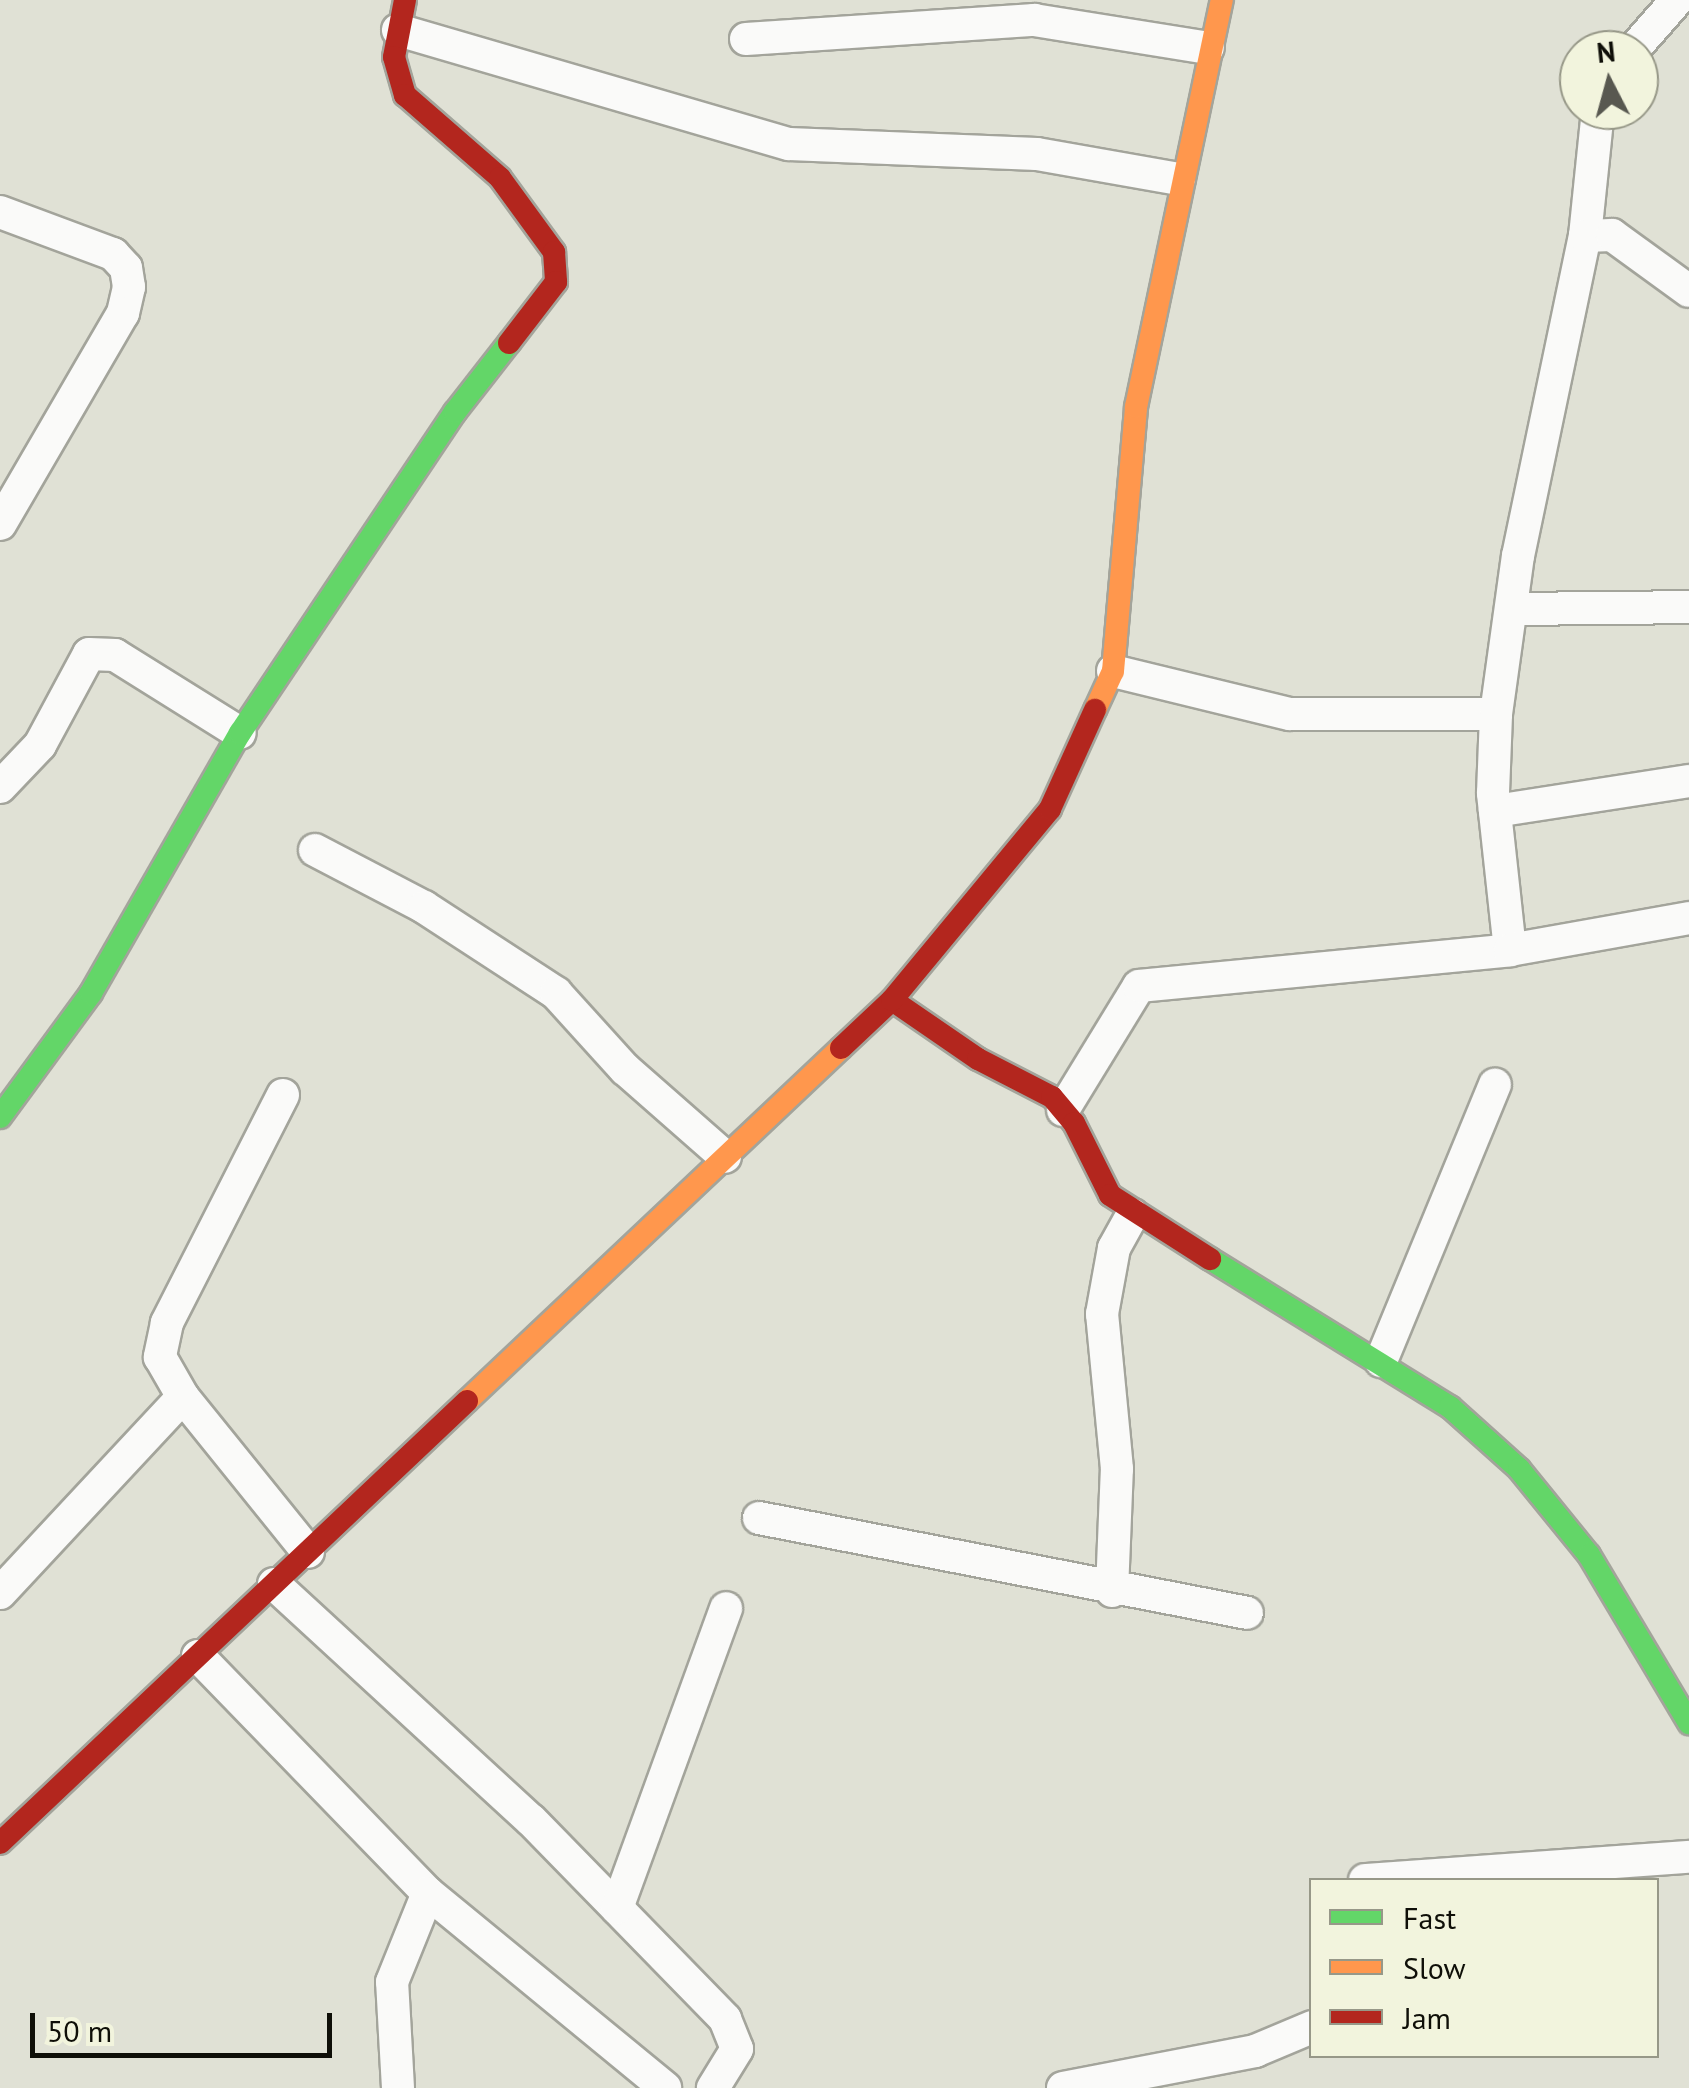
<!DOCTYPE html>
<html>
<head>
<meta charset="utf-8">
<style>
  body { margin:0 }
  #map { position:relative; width:1689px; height:2088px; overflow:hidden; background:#e0e1d5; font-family:"PT Sans",sans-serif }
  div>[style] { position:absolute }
  .roads { filter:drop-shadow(2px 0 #a3a49b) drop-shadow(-2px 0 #a3a49b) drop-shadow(0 2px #a3a49b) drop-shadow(0 -2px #a3a49b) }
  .street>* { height:32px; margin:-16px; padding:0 16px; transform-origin:16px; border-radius:16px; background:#fafaf9 }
  .fast>* { height:22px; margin:-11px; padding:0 11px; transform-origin:11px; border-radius:11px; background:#63d668 }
  .slow>* { height:22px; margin:-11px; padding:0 11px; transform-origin:11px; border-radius:11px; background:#ff974d }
  .jam>* { height:22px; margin:-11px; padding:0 11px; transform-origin:11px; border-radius:11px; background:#b3261e }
  span { translate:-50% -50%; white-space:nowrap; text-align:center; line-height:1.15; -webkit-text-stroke:8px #f2f4dd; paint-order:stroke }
  .legend { position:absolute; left:1309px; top:1878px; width:350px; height:180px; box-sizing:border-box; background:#f2f4dd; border:2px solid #979888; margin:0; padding:12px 18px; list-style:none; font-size:30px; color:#0f0f08 }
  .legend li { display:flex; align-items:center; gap:20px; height:50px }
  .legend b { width:50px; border:2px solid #979888 }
  .north { position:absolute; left:1559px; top:30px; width:100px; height:100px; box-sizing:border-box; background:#f2f4dd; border:2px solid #979888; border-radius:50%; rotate:354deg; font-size:28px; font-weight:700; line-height:40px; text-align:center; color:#0f0f08 }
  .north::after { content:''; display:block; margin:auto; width:35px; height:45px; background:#585850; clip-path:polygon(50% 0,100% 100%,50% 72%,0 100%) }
  .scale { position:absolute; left:30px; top:2013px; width:302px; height:45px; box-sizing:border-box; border:5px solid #0f0f08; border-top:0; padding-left:12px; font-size:30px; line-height:35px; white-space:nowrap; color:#0f0f08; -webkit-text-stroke:8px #f2f4dd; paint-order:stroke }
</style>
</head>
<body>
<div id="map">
  <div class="roads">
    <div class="street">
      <div style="left:398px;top:30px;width:407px;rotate:16.3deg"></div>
      <div style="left:789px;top:144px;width:248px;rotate:2.3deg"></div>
      <div style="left:1037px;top:154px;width:144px;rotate:10deg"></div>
      <div style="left:746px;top:39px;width:289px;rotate:-3.8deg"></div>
      <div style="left:1034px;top:20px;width:176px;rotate:9.1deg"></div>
      <div style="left:1633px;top:50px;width:67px;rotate:-48.7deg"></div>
      <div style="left:0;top:212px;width:121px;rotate:20.4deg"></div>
      <div style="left:113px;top:254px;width:19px;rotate:47deg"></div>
      <div style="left:126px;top:268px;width:19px;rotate:81deg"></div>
      <div style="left:129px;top:287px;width:27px;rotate:103deg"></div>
      <div style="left:123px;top:313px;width:244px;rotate:120.2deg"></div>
      <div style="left:1585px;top:236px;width:127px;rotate:-84.1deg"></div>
      <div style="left:1511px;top:609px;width:178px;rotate:-0.6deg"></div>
      <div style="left:1113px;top:671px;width:182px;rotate:13.7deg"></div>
      <div style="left:1290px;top:714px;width:206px"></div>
      <div style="left:0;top:787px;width:58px;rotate:-46.4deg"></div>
      <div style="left:40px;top:745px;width:103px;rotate:-61.7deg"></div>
      <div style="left:89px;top:654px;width:26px;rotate:2deg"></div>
      <div style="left:115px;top:655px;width:147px;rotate:32deg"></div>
      <div style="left:1495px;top:811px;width:196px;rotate:-8.8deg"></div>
      <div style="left:315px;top:850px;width:123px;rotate:27.6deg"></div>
      <div style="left:424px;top:907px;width:158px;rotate:33.1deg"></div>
      <div style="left:556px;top:993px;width:103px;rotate:47.8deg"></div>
      <div style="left:625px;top:1069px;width:133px;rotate:41.3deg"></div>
      <div style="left:1510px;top:950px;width:158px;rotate:-96.2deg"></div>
      <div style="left:1493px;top:793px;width:79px;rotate:-87.8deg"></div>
      <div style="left:1496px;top:714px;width:160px;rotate:-82.1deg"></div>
      <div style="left:1518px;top:556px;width:327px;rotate:-78.2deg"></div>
      <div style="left:1585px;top:236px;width:27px;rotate:-2deg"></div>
      <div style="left:1612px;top:235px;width:95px;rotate:36deg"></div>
      <div style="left:283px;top:1095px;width:256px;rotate:117deg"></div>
      <div style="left:167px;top:1323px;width:35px;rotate:102deg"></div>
      <div style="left:160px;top:1357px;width:46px;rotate:60.1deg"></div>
      <div style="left:183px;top:1397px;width:199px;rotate:51.1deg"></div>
      <div style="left:1063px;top:1110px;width:145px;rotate:-58.5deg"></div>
      <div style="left:1139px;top:986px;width:373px;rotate:-5.5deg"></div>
      <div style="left:1510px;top:950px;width:182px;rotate:-10.1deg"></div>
      <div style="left:1381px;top:1361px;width:299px;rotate:-67.6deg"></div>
      <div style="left:759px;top:1518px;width:497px;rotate:11deg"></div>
      <div style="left:274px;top:1584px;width:349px;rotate:42.6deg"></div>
      <div style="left:531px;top:1820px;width:278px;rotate:45.7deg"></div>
      <div style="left:725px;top:2019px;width:32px;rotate:68deg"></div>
      <div style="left:737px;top:2049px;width:46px;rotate:121.6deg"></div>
      <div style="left:1112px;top:1591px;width:122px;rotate:-87.7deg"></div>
      <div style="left:1117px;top:1469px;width:156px;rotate:-95.5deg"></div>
      <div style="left:1102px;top:1314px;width:67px;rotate:-79.7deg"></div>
      <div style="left:1114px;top:1248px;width:38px;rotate:-61deg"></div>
      <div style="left:0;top:1593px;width:268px;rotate:-47deg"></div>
      <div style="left:198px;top:1656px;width:330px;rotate:45.9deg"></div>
      <div style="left:428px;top:1893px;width:307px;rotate:39.4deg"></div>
      <div style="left:1365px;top:1880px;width:325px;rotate:-4.1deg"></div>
      <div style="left:617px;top:1908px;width:319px;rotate:-70deg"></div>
      <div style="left:398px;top:2088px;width:106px;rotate:-93.2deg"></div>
      <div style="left:392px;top:1982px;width:96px;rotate:-68deg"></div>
      <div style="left:1063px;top:2088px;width:196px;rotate:-10.9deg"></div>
      <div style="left:1255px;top:2051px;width:62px;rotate:-22.8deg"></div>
    </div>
    <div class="fast">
      <div style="left:0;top:1117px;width:154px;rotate:-53.7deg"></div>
      <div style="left:91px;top:993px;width:300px;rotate:-60.2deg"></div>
      <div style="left:240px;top:733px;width:386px;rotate:-56.2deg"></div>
      <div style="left:455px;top:412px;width:88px;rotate:-52deg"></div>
      <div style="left:1210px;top:1259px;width:282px;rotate:31.7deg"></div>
      <div style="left:1450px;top:1407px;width:93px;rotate:41.9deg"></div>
      <div style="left:1519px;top:1469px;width:111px;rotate:50.9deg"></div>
      <div style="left:1589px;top:1555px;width:196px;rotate:59.2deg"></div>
    </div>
    <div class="slow">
      <div style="left:1095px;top:710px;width:43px;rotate:-65.2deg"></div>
      <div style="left:1113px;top:671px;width:265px;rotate:-85deg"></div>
      <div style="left:1136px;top:407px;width:416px;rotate:-78.1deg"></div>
      <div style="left:467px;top:1401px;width:514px;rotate:-43.35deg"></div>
    </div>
    <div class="jam">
      <div style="left:405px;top:0;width:58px;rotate:100.9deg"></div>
      <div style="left:394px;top:57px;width:40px;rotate:74deg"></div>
      <div style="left:405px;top:95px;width:126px;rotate:41.1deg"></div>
      <div style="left:500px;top:178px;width:92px;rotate:53.9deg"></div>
      <div style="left:554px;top:252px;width:30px;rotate:86deg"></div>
      <div style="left:556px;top:282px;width:77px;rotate:127.6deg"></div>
      <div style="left:892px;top:1000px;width:104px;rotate:34.5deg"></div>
      <div style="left:978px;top:1059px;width:83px;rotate:27.2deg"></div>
      <div style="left:1052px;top:1097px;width:34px;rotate:50deg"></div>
      <div style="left:1074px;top:1123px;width:80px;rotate:63.4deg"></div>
      <div style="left:1110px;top:1195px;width:119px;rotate:32.6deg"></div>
      <div style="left:841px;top:1048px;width:70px;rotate:-43.3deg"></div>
      <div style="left:892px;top:1000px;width:248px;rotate:-50.4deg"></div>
      <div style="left:1050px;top:809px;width:109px;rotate:-65.6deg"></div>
      <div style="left:0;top:1843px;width:643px;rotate:-43.42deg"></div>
    </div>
  </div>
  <ul class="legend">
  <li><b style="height:12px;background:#63d668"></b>Fast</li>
  <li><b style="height:12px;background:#ff974d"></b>Slow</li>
  <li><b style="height:12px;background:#b3261e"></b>Jam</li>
  </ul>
  <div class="north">N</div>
  <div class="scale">50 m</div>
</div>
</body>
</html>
